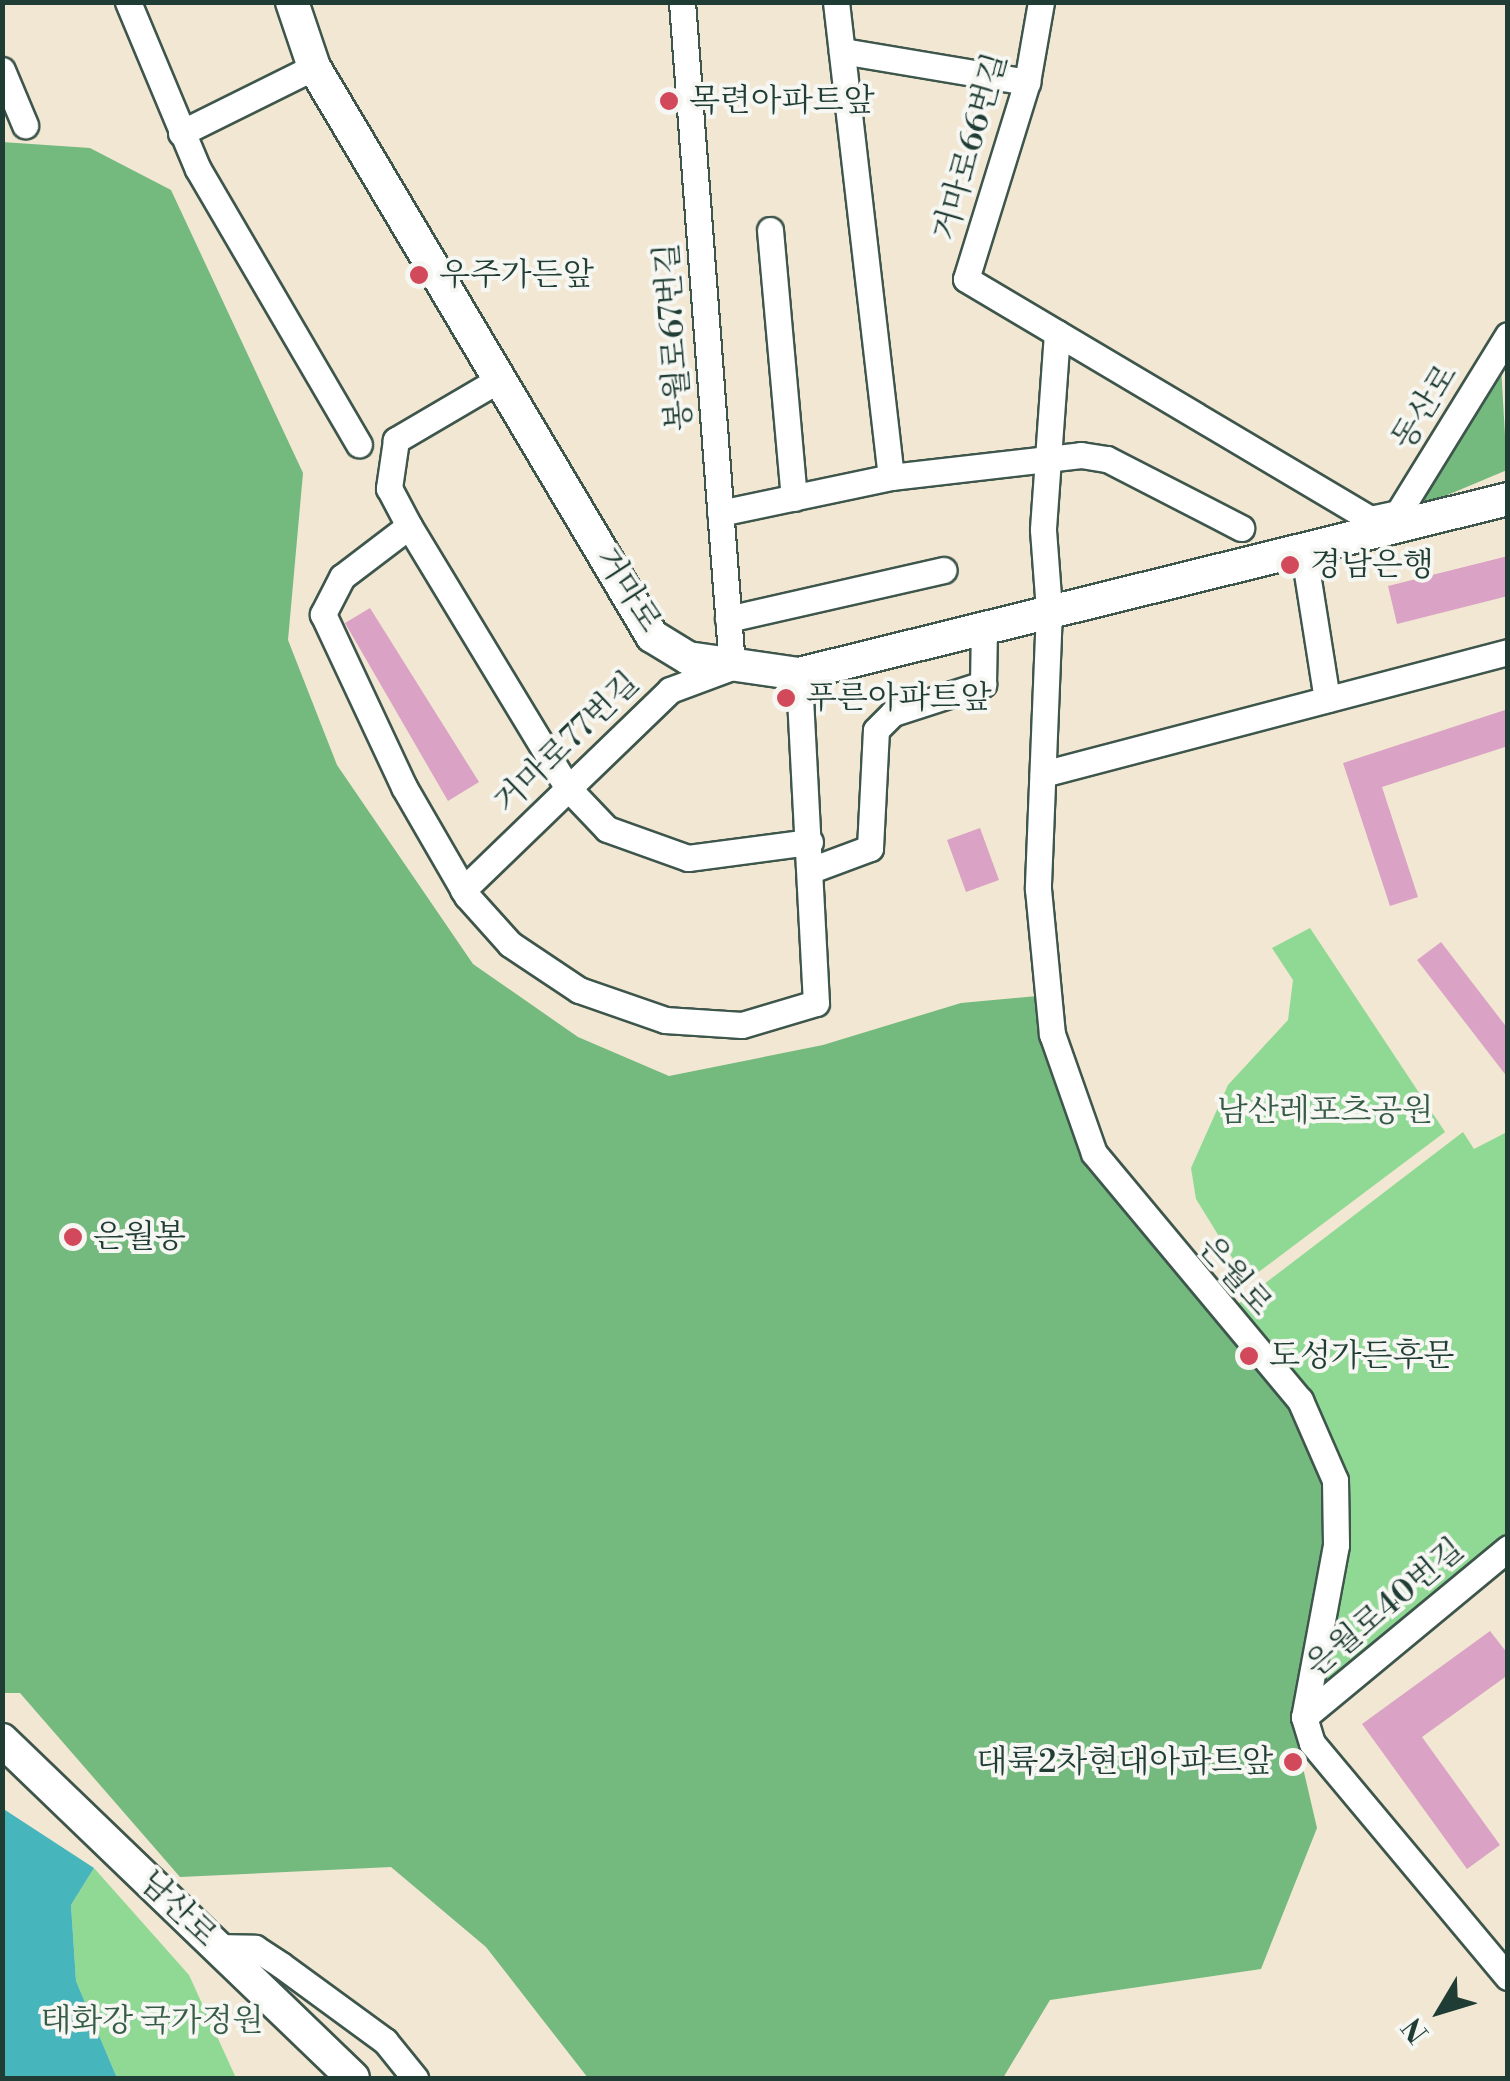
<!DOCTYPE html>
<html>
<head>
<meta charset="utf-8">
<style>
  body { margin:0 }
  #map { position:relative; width:1510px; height:2081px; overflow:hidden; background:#f1e7d2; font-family:"Libre Bodoni","Noto Serif KR",serif }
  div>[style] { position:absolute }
  .green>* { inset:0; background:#90d995 }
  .forest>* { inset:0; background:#74b97e }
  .water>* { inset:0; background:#46b5bc }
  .building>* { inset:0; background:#daa3c5 }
  .roads { filter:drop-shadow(2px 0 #3e564c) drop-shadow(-2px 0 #3e564c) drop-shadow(0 2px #3e564c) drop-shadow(0 -2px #3e564c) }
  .minor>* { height:25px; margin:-12.5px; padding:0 12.5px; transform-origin:12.5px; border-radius:12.5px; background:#fff }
  .major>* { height:32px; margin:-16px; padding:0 16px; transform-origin:16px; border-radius:16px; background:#fff }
  .dots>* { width:28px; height:28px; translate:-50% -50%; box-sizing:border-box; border:5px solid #f6f6f2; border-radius:50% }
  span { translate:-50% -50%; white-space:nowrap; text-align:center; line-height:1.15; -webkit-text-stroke:8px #f6f6f2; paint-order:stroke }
  .poi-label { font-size:32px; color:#1f3d34 }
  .left { translate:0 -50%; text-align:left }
  .right { translate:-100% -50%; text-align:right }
  .street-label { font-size:32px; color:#1f3d34 }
  .park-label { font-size:32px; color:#365c47 }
  .frame { position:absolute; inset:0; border:5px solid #1f3d34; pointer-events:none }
  .north { position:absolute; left:1390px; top:1961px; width:100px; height:100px; -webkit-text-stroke:8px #f6f6f2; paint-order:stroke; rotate:232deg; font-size:28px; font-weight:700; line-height:40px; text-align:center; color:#1f3d34 }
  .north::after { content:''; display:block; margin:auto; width:35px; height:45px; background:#1f3d34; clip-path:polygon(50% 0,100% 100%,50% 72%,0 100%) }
</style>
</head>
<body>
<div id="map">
  <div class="green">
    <div style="clip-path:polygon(1310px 928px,1445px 1132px,1216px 1304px,1233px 1259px,1196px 1199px,1191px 1168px,1228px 1085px,1288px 1020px,1293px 980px,1272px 948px)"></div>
    <div style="clip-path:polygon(1463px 1132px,1474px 1149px,1507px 1132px,1507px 1536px,1306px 1705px,1225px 1314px)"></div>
    <div style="clip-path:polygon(94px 1868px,189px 1975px,236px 2078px,117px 2078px,76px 1981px,71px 1905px)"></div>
  </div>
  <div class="forest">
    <div style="clip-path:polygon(2px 142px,90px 148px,171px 190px,303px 473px,288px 640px,337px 765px,473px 964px,578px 1037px,669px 1076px,823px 1045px,961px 1003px,1048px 995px,1084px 1161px,1291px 1401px,1335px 1480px,1293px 1725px,1317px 1828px,1261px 1969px,1050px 2000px,1003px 2078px,588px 2078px,486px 1947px,391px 1867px,180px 1877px,20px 1693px,3px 1693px)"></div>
    <div style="clip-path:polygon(1501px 366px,1507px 470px,1407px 512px)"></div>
  </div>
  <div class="water">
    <div style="clip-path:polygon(2px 1808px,94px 1868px,71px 1905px,76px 1981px,117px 2078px,3px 2078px)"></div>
  </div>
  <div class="building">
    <div style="clip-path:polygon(1508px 556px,1508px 596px,1397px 624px,1388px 586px)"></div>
    <div style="clip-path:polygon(370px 608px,479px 782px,448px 801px,345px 623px)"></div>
    <div style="clip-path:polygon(1508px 709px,1508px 746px,1382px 787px,1418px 897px,1390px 906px,1343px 763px)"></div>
    <div style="clip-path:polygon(980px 828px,999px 880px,966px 892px,947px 840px)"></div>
    <div style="clip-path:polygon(1441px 942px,1508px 1029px,1508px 1078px,1417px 960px)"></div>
    <div style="clip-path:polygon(1490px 1631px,1508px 1654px,1508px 1675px,1422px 1737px,1500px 1845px,1467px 1869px,1362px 1724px)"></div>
  </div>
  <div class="roads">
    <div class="minor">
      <div style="left:128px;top:2px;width:181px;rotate:67.3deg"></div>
      <div style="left:198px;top:169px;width:319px;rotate:59.7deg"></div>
      <div style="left:836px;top:2px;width:478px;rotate:83.4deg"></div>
      <div style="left:1041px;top:2px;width:81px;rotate:99.9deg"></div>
      <div style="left:1027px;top:82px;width:206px;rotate:107.2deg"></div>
      <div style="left:966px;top:279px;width:470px;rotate:30.7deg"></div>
      <div style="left:1370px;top:519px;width:29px;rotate:-12deg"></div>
      <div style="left:1398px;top:513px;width:209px;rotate:-58.3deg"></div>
      <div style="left:842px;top:51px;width:188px;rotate:9.5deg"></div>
      <div style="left:2px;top:70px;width:60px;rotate:67.3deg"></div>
      <div style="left:181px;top:133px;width:148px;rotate:-26.4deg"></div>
      <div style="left:770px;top:230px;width:269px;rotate:84.9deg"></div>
      <div style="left:1057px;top:333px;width:197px;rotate:94.1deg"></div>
      <div style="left:1043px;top:530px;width:80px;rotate:85.7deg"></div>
      <div style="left:1049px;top:610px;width:279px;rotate:92.3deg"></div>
      <div style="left:1038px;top:889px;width:146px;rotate:84.5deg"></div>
      <div style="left:1052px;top:1034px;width:126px;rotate:70.6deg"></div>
      <div style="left:1094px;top:1153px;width:322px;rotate:50.2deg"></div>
      <div style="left:1300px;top:1400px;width:87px;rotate:66.4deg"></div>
      <div style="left:1335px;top:1480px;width:65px;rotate:89.1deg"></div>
      <div style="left:1336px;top:1545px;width:175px;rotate:100.5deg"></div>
      <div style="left:1304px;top:1717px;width:27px;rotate:73deg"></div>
      <div style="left:1312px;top:1743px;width:305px;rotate:50.1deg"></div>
      <div style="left:500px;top:379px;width:121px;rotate:149.6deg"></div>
      <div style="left:396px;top:440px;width:49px;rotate:98.3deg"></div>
      <div style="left:389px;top:488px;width:43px;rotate:62.2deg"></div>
      <div style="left:409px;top:526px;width:84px;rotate:142.7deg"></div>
      <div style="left:342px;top:577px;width:42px;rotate:117.2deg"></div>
      <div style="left:323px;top:614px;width:191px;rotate:64.9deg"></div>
      <div style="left:404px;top:787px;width:126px;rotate:60deg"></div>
      <div style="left:467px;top:896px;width:64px;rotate:48.1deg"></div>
      <div style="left:510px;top:944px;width:83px;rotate:33.7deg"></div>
      <div style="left:579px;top:990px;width:91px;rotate:19.2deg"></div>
      <div style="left:665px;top:1020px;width:77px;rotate:3.7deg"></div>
      <div style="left:742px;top:1025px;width:77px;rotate:-16.6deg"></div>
      <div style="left:816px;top:1003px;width:329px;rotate:-93deg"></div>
      <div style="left:720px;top:513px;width:175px;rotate:-11.9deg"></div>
      <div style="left:891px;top:477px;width:191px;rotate:-6.6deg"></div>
      <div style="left:1081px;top:455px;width:26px;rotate:9deg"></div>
      <div style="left:1107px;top:459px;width:151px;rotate:27.2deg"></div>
      <div style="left:409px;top:526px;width:305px;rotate:58.8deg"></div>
      <div style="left:567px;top:787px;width:58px;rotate:46.4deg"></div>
      <div style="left:607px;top:829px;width:86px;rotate:19.7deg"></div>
      <div style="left:688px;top:858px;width:123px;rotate:-7.5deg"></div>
      <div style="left:1303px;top:548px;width:153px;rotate:81deg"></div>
      <div style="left:728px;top:619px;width:221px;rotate:-12.8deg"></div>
      <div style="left:1043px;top:774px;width:481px;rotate:-14.7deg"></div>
      <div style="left:811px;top:870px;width:63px;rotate:-20.4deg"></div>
      <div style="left:870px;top:848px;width:118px;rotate:-87.1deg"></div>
      <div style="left:876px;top:730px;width:24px;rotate:-45deg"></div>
      <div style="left:893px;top:713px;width:95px;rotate:-17.9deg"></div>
      <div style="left:983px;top:684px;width:58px;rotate:-89deg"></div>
      <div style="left:463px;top:890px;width:288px;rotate:-44deg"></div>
      <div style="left:670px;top:690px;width:66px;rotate:-20.4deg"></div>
      <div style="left:732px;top:667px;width:667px;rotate:-94.3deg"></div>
      <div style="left:1304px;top:1717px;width:265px;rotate:-39.6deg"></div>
      <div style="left:216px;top:1947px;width:39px;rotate:1deg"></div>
      <div style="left:255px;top:1948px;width:31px;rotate:33deg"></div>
      <div style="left:281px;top:1965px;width:129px;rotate:36.2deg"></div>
      <div style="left:385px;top:2041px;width:48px;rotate:51deg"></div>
    </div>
    <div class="major">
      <div style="left:292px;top:2px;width:69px;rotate:71.3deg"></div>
      <div style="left:314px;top:67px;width:662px;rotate:59.29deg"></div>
      <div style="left:652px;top:636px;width:42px;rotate:31.4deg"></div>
      <div style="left:688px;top:658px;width:112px;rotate:8.2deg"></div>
      <div style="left:799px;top:674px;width:730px;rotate:-13.86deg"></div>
      <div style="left:2px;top:1740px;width:487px;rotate:43.9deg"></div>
    </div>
  </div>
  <div class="dots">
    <div style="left:669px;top:101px;background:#d1495b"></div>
    <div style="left:419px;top:275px;background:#d1495b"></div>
    <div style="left:1290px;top:565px;background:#d1495b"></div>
    <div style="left:786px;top:698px;background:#d1495b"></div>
    <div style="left:73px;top:1237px;background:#d1495b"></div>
    <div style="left:1249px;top:1356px;background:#d1495b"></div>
    <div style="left:1293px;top:1762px;background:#d1495b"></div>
  </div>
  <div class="poi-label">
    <span class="left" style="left:689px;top:101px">목련아파트앞</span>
    <span class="left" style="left:439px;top:275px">우주가든앞</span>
    <span class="left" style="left:1310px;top:565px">경남은행</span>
    <span class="left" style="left:806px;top:698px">푸른아파트앞</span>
    <span class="left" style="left:93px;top:1237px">은월봉</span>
    <span class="left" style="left:1269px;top:1356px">도성가든후문</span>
    <span class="right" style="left:1273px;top:1762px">대륙2차현대아파트앞</span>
  </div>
  <div class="street-label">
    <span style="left:971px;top:147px;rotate:-74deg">거마로66번길</span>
    <span style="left:674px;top:337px;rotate:-94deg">봉월로67번길</span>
    <span style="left:1425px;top:407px;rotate:-58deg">동산로</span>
    <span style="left:628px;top:590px;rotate:57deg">거마로</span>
    <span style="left:567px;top:743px;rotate:-44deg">거마로77번길</span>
    <span style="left:1235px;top:1276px;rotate:49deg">은월로</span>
    <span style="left:1385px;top:1608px;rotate:-40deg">은월로40번길</span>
    <span style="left:178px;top:1909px;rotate:44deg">남산로</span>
  </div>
  <div class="park-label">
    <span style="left:1325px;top:1111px">남산레포츠공원</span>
    <span style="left:152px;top:2021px">태화강 국가정원</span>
  </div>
  <div class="frame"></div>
  <div class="north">N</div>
</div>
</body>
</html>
